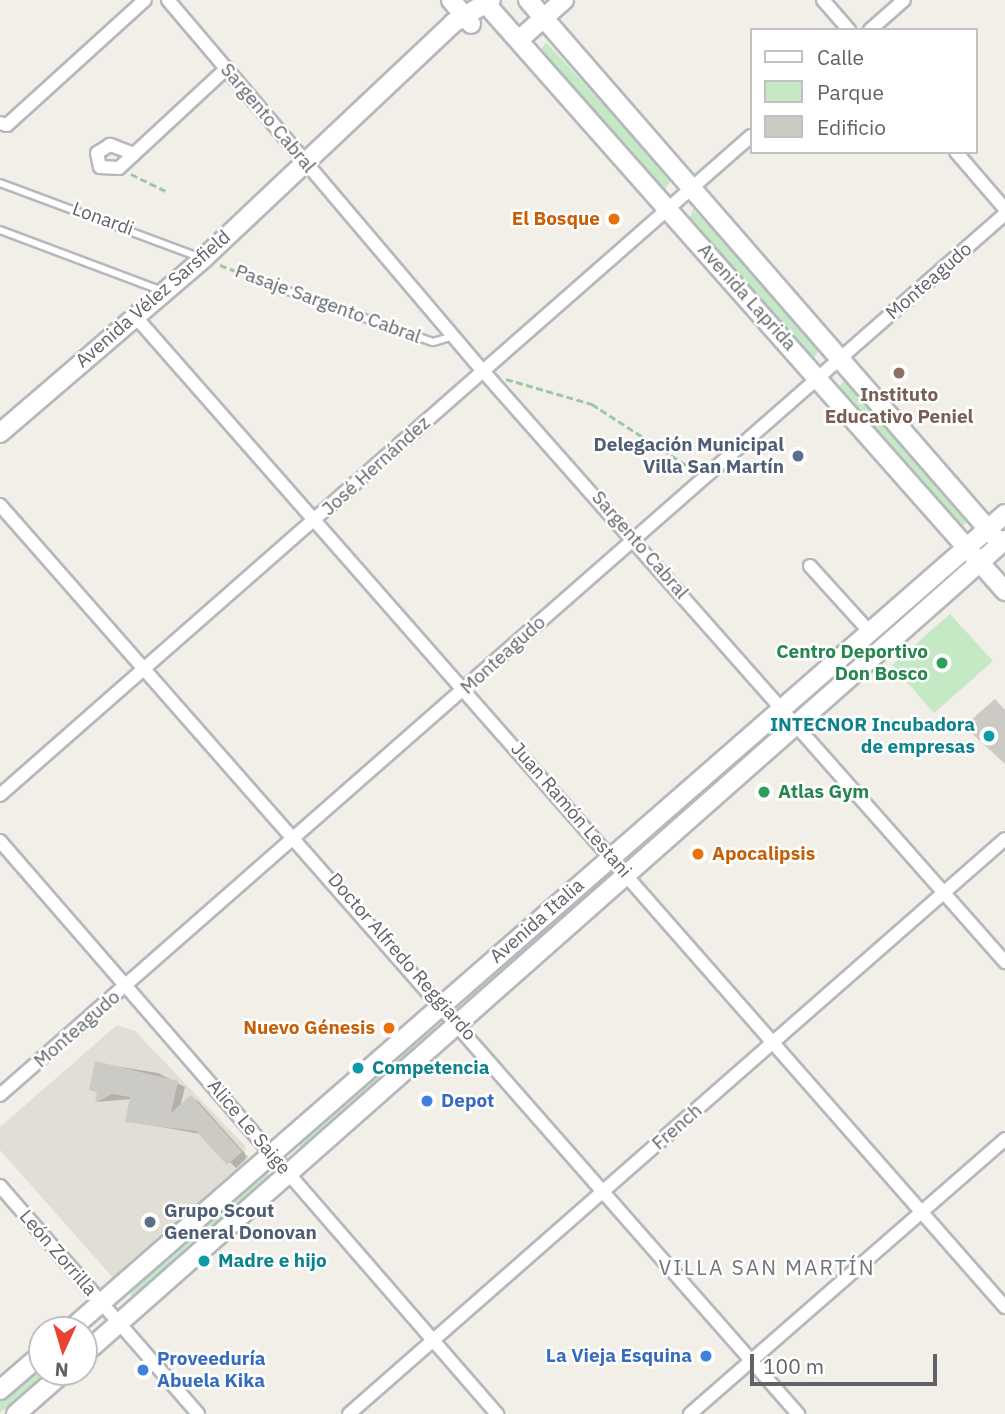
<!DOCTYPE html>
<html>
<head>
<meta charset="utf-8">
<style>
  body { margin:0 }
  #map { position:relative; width:1005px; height:1414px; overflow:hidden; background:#f1efe8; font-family:"IBM Plex Sans",sans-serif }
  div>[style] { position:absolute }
  .education>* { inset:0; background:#e1ded6 }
  .green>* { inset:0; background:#c5e8c5 }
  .shadow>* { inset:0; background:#0003 }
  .building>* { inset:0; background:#cccac5 }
  .path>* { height:2.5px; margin-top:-1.25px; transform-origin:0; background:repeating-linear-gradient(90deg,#9cc7a9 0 7px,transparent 0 10.5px) }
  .roads { filter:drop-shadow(2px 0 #b5b8bc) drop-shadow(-2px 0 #b5b8bc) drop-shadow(0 2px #b5b8bc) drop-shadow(0 -2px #b5b8bc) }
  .lane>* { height:6px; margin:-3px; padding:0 3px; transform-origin:3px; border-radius:3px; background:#fff }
  .street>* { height:12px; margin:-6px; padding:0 6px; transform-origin:6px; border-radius:6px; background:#fff }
  .secondary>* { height:18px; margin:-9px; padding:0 9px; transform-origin:9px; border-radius:9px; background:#fff }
  .dots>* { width:19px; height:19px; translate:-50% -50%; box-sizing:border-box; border:4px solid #fff; border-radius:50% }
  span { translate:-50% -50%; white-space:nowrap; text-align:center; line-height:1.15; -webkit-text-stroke:5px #fff; paint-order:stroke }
  .street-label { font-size:19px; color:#5f6368 }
  .food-label { font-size:19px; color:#c56008; font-weight:700 }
  .right { translate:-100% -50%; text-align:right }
  .left { translate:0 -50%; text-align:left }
  .education-label { font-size:19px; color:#785e54; font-weight:700 }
  .service-label { font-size:19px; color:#4e5e75; font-weight:700 }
  .leisure-label { font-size:19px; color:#27864d; font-weight:700 }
  .culture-label { font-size:19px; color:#0d838f; font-weight:700 }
  .shop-label { font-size:19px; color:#366cbe; font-weight:700 }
  .neighbourhood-label { font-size:21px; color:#70757a; letter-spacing:2px }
  .legend { position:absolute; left:750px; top:28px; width:228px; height:126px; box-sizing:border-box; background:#fff; border:2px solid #bfc1c3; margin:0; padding:9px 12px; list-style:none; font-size:21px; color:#5f6368 }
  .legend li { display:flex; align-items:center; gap:14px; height:35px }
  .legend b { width:35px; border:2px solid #bfc1c3 }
  .north { position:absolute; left:28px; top:1316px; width:70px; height:70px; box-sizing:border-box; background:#fff; border:2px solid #bfc1c3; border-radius:50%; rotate:184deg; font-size:19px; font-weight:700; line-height:28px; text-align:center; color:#5f6368 }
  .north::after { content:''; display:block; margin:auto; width:24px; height:32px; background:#ea4335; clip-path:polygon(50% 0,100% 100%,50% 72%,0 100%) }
  .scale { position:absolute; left:750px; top:1354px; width:187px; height:32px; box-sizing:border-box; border:4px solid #5f6368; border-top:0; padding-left:9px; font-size:21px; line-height:24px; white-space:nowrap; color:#5f6368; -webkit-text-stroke:5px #fff; paint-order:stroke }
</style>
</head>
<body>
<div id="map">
  <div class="education">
    <div style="clip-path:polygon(117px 1025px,135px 1031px,245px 1146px,245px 1166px,114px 1279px,0 1150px,0 1127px)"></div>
  </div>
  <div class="green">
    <div style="clip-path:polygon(546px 42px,672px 179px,664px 190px,540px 52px)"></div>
    <div style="clip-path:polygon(693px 209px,821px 346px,814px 358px,689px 221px)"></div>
    <div style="clip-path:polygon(844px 380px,852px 380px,967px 523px,959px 527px,837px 391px)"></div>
    <div style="clip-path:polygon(944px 579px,946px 583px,805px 704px,803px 701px)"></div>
    <div style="clip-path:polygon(950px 614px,993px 661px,934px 713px,892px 665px)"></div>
    <div style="clip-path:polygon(768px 726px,774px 732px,641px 851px,635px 845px)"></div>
    <div style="clip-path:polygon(602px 872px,609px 881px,470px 1002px,462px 994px)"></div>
    <div style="clip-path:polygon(430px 1022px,437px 1030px,302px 1149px,295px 1141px)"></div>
    <div style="clip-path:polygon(265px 1170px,272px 1178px,134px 1299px,127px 1290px)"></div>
    <div style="clip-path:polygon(42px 1363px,47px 1372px,0 1413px,0 1400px)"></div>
  </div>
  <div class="shadow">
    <div style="clip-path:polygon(97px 1063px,158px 1073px,185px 1087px,180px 1107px,191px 1097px,199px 1102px,248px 1157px,236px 1168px,201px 1134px,127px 1121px,131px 1099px,97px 1102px,99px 1093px,91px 1089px)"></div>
  </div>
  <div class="building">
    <div style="clip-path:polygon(995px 699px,1005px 710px,1005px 764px,964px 726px)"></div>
    <div style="clip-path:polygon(95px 1061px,178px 1081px,171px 1113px,191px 1095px,242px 1152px,227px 1165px,196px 1131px,125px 1122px,130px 1097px,112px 1094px,95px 1103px,97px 1092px,89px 1090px)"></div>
  </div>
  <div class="path">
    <div style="left:131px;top:174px;width:39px;rotate:26deg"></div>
    <div style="left:220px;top:265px;width:25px;rotate:21deg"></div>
    <div style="left:506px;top:379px;width:90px;rotate:16.2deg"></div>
    <div style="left:592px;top:404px;width:121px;rotate:32.9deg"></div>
  </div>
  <div class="roads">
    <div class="lane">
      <div style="left:0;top:183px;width:215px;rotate:20.4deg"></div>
      <div style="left:0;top:230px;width:171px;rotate:20.6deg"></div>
      <div style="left:251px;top:278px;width:193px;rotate:19.4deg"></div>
      <div style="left:433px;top:342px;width:22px;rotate:-16deg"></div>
    </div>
    <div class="street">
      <div style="left:168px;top:0;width:487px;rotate:49.7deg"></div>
      <div style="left:483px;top:371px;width:789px;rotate:48.55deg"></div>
      <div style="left:823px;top:0;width:40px;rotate:49deg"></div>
      <div style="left:870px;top:30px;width:45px;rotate:-41.4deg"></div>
      <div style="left:0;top:123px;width:7px;rotate:16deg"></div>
      <div style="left:7px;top:125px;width:186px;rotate:-42.2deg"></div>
      <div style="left:956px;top:152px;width:75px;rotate:49.3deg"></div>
      <div style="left:134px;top:154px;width:26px;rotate:-159deg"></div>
      <div style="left:110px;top:145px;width:15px;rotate:148deg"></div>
      <div style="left:97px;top:153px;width:14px;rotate:78deg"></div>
      <div style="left:100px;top:167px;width:19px;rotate:3deg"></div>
      <div style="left:119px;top:168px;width:147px;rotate:-42.8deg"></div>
      <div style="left:134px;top:315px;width:1320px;rotate:48.72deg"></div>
      <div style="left:0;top:505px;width:1210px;rotate:48.72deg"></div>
      <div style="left:810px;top:566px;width:88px;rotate:47.8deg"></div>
      <div style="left:0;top:795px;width:999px;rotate:-41.27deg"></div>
      <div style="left:0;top:841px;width:759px;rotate:49.06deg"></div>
      <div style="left:0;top:1095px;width:1336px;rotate:-41.24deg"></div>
      <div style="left:0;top:1186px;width:302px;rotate:49deg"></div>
      <div style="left:349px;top:1414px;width:872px;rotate:-41.24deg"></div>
      <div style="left:690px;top:1414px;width:418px;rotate:-41.1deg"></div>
    </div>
    <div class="secondary">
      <div style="left:451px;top:0;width:31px;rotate:50deg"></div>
      <div style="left:528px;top:0;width:710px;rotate:49deg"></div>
      <div style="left:486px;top:4px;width:784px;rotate:48.52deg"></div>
      <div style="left:520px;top:39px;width:59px;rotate:-41.6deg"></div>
      <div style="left:0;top:433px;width:269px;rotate:-40.6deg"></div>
      <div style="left:204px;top:258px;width:342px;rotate:-43.3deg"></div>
      <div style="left:453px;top:23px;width:44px;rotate:-31.2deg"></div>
      <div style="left:70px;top:1330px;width:1241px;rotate:-41.11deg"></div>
      <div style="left:84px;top:1354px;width:1229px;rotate:-41.47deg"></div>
      <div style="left:0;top:1390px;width:55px;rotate:-40.6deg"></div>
      <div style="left:16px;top:1414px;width:64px;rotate:-41.2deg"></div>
    </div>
  </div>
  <div class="dots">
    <div style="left:614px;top:219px;background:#e8710a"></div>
    <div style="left:899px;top:373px;background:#8d6e63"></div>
    <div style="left:798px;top:456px;background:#5c6f8a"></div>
    <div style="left:942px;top:663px;background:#2e9e5b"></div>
    <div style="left:989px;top:736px;background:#0f9aa8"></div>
    <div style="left:764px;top:792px;background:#2e9e5b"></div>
    <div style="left:698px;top:854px;background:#e8710a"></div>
    <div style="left:389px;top:1028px;background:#e8710a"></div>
    <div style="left:358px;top:1068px;background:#0f9aa8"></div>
    <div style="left:427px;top:1101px;background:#3f7fe0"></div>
    <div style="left:150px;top:1222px;background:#5c6f8a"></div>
    <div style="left:204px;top:1261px;background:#0f9aa8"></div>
    <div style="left:706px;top:1356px;background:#3f7fe0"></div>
    <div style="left:143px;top:1370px;background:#3f7fe0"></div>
  </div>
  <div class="street-label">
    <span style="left:268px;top:118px;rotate:50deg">Sargento Cabral</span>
    <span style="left:103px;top:219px;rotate:20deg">Lonardi</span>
    <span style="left:929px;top:281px;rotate:-41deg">Monteagudo</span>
    <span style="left:747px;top:297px;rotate:48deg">Avenida Laprida</span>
    <span style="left:153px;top:299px;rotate:-41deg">Avenida Vélez Sarsfield</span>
    <span style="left:328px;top:304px;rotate:20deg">Pasaje Sargento Cabral</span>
    <span style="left:376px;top:466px;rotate:-42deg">José Hernández</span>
    <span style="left:640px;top:545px;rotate:49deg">Sargento Cabral</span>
    <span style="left:503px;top:655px;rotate:-42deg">Monteagudo</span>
    <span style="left:571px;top:810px;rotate:49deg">Juan Ramón Lestani</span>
    <span style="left:537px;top:921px;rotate:-41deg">Avenida Italia</span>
    <span style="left:402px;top:957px;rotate:49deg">Doctor Alfredo Reggiardo</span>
    <span style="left:77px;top:1029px;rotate:-41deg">Monteagudo</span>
    <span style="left:249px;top:1127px;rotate:50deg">Alice Le Saige</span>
    <span style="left:677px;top:1127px;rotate:-41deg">French</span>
    <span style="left:58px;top:1253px;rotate:49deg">León Zorrilla</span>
  </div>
  <div class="food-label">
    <span class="right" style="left:600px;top:219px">El Bosque</span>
    <span class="left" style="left:712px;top:854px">Apocalipsis</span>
    <span class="right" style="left:375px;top:1028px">Nuevo Génesis</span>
  </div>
  <div class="education-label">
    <span style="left:899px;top:406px">Instituto<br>Educativo Peniel</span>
  </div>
  <div class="service-label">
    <span class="right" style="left:784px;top:456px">Delegación Municipal<br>Villa San Martín</span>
    <span class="left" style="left:164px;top:1222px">Grupo Scout<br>General Donovan</span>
  </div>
  <div class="leisure-label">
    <span class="right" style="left:928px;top:663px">Centro Deportivo<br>Don Bosco</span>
    <span class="left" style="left:778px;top:792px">Atlas Gym</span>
  </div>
  <div class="culture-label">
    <span class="right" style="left:975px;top:736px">INTECNOR Incubadora<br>de empresas</span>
    <span class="left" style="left:372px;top:1068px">Competencia</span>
    <span class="left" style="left:218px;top:1261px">Madre e hijo</span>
  </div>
  <div class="shop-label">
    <span class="left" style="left:441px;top:1101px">Depot</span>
    <span class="right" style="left:692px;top:1356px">La Vieja Esquina</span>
    <span class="left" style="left:157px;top:1370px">Proveeduría<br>Abuela Kika</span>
  </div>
  <div class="neighbourhood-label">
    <span style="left:767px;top:1267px">VILLA SAN MARTÍN</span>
  </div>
  <ul class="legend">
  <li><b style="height:9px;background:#fff"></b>Calle</li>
  <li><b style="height:19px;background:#c5e8c5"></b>Parque</li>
  <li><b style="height:19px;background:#cccac5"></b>Edificio</li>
  </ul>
  <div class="north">N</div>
  <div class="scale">100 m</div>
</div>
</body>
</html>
